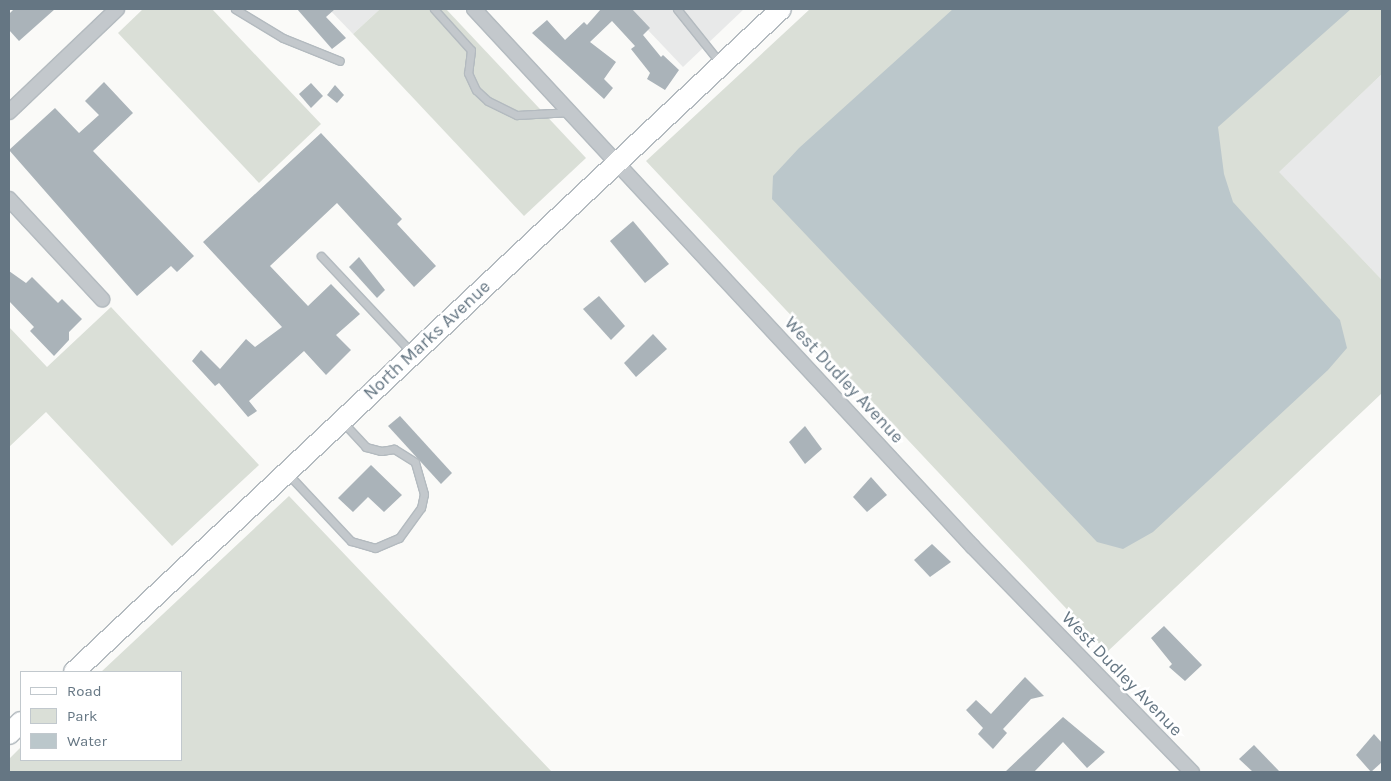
<!DOCTYPE html>
<html>
<head>
<meta charset="utf-8">
<style>
  body { margin:0 }
  #map { position:relative; width:1391px; height:781px; overflow:hidden; background:#fafaf8; font-family:Karla,sans-serif }
  div>[style] { position:absolute }
  .built>* { inset:0; background:#e8e9e9 }
  .green>* { inset:0; background:#dadfd7 }
  .water>* { inset:0; background:#bbc7cb }
  .building>* { inset:0; background:#aab3b9 }
  .roads { filter:drop-shadow(1px 0 #b3babf) drop-shadow(-1px 0 #b3babf) drop-shadow(0 1px #b3babf) drop-shadow(0 -1px #b3babf) }
  .lane>* { height:7px; margin:-3.5px; padding:0 3.5px; transform-origin:3.5px; border-radius:3.5px; background:#c3c8cc }
  .street>* { height:14px; margin:-7px; padding:0 7px; transform-origin:7px; border-radius:7px; background:#c3c8cc }
  .secondary>* { height:20px; margin:-10px; padding:0 10px; transform-origin:10px; border-radius:10px; background:#fff }
  span { translate:-50% -50%; white-space:nowrap; text-align:center; line-height:1.15; -webkit-text-stroke:5px #fff; paint-order:stroke }
  .street-label { font-size:18px; color:#657683 }
  .frame { position:absolute; inset:0; border:10px solid #657683; pointer-events:none }
  .legend { position:absolute; left:20px; top:671px; width:162px; height:90px; box-sizing:border-box; background:#fff; border:1px solid #c1c8cd; margin:0; padding:6px 9px; list-style:none; font-size:15px; color:#657683 }
  .legend li { display:flex; align-items:center; gap:10px; height:25px }
  .legend b { width:25px; border:1px solid #c1c8cd }
</style>
</head>
<body>
<div id="map">
  <div class="built">
    <div style="clip-path:polygon(329px 9px,380px 9px,353px 34px)"></div>
    <div style="clip-path:polygon(628px 9px,744px 9px,683px 67px)"></div>
    <div style="clip-path:polygon(1382px 74px,1382px 280px,1278px 172px)"></div>
  </div>
  <div class="green">
    <div style="clip-path:polygon(143px 9px,212px 9px,321px 124px,259px 183px,118px 33px)"></div>
    <div style="clip-path:polygon(380px 9px,446px 9px,586px 158px,524px 216px,353px 34px)"></div>
    <div style="clip-path:polygon(810px 9px,1382px 9px,1382px 74px,1279px 172px,1382px 280px,1382px 393px,1107px 652px,646px 161px)"></div>
    <div style="clip-path:polygon(111px 307px,259px 465px,172px 546px,46px 412px,9px 447px,9px 327px,47px 367px)"></div>
    <div style="clip-path:polygon(289px 496px,552px 772px,9px 772px,9px 759px,21px 747px,21px 760px,181px 760px,181px 672px,101px 672px)"></div>
  </div>
  <div class="water">
    <div style="clip-path:polygon(953px 9px,1351px 9px,1218px 127px,1224px 174px,1233px 202px,1340px 320px,1347px 348px,1328px 370px,1153px 532px,1123px 549px,1097px 542px,772px 199px,773px 176px,799px 148px)"></div>
  </div>
  <div class="building">
    <div style="clip-path:polygon(14px 9px,55px 9px,19px 41px,9px 30px,9px 14px)"></div>
    <div style="clip-path:polygon(297px 9px,335px 9px,326px 17px,346px 38px,332px 49px)"></div>
    <div style="clip-path:polygon(601px 9px,632px 9px,650px 28px,643px 35px,661px 57px,663px 55px,679px 70px,665px 90px,647px 79px,650px 73px,631px 49px,635px 46px,612px 21px,590px 42px,616px 62px,604px 79px,613px 88px,604px 99px,532px 33px,547px 20px,565px 40px,584px 22px,587px 25px)"></div>
    <div style="clip-path:polygon(104px 82px,133px 113px,93px 151px,194px 256px,177px 272px,171px 266px,137px 296px,9px 150px,55px 108px,79px 133px,99px 115px,85px 101px)"></div>
    <div style="clip-path:polygon(311px 83px,323px 96px,311px 108px,299px 94px)"></div>
    <div style="clip-path:polygon(335px 85px,344px 95px,337px 103px,327px 95px)"></div>
    <div style="clip-path:polygon(321px 133px,402px 219px,397px 224px,436px 266px,414px 287px,337px 203px,270px 266px,308px 306px,331px 284px,360px 314px,336px 335px,351px 350px,326px 375px,304px 351px,249px 401px,257px 411px,248px 417px,219px 383px,215px 386px,192px 361px,201px 350px,220px 369px,246px 339px,255px 347px,282px 327px,203px 242px)"></div>
    <div style="clip-path:polygon(633px 221px,669px 264px,645px 283px,610px 241px)"></div>
    <div style="clip-path:polygon(359px 257px,385px 290px,377px 298px,349px 267px)"></div>
    <div style="clip-path:polygon(9px 271px,26px 283px,32px 277px,58px 303px,62px 299px,82px 319px,69px 332px,69px 340px,54px 356px,30px 331px,34px 327px,9px 301px)"></div>
    <div style="clip-path:polygon(599px 296px,625px 326px,611px 340px,583px 309px)"></div>
    <div style="clip-path:polygon(653px 334px,667px 349px,636px 377px,624px 363px)"></div>
    <div style="clip-path:polygon(400px 416px,452px 473px,441px 484px,388px 426px)"></div>
    <div style="clip-path:polygon(805px 426px,822px 449px,805px 464px,789px 442px)"></div>
    <div style="clip-path:polygon(371px 465px,402px 495px,384px 512px,368px 497px,353px 512px,338px 498px)"></div>
    <div style="clip-path:polygon(871px 477px,887px 495px,867px 512px,853px 497px)"></div>
    <div style="clip-path:polygon(932px 544px,951px 562px,930px 577px,914px 560px)"></div>
    <div style="clip-path:polygon(1164px 626px,1202px 665px,1185px 681px,1169px 667px,1172px 664px,1151px 638px)"></div>
    <div style="clip-path:polygon(1025px 677px,1044px 696px,1031px 699px,1003px 729px,1007px 733px,993px 749px,978px 734px,983px 728px,966px 710px,976px 700px,991px 714px)"></div>
    <div style="clip-path:polygon(1063px 717px,1105px 752px,1087px 768px,1063px 742px,1034px 772px,1005px 772px)"></div>
    <div style="clip-path:polygon(1374px 734px,1382px 743px,1382px 762px,1371px 772px,1356px 755px)"></div>
    <div style="clip-path:polygon(1254px 745px,1280px 772px,1253px 772px,1239px 759px)"></div>
  </div>
  <div class="roads">
    <div class="lane">
      <div style="left:235px;top:9px;width:56px;rotate:31.1deg"></div>
      <div style="left:283px;top:38px;width:61px;rotate:22deg"></div>
      <div style="left:434px;top:9px;width:55px;rotate:47.9deg"></div>
      <div style="left:471px;top:50px;width:23px;rotate:97deg"></div>
      <div style="left:468px;top:73px;width:19px;rotate:65deg"></div>
      <div style="left:476px;top:90px;width:16px;rotate:43deg"></div>
      <div style="left:488px;top:101px;width:32px;rotate:26deg"></div>
      <div style="left:517px;top:115px;width:54px;rotate:-3.2deg"></div>
      <div style="left:677px;top:9px;width:70px;rotate:51.3deg"></div>
      <div style="left:321px;top:256px;width:133px;rotate:46.8deg"></div>
      <div style="left:288px;top:474px;width:92px;rotate:46.8deg"></div>
      <div style="left:351px;top:541px;width:25px;rotate:16deg"></div>
      <div style="left:375px;top:548px;width:26px;rotate:-23deg"></div>
      <div style="left:399px;top:538px;width:37px;rotate:-54deg"></div>
      <div style="left:421px;top:508px;width:14px;rotate:-78deg"></div>
      <div style="left:424px;top:494px;width:33px;rotate:-106deg"></div>
      <div style="left:415px;top:462px;width:25px;rotate:-148deg"></div>
      <div style="left:394px;top:449px;width:13px;rotate:171deg"></div>
      <div style="left:381px;top:451px;width:16px;rotate:-165deg"></div>
      <div style="left:366px;top:447px;width:34px;rotate:-133deg"></div>
    </div>
    <div class="street">
      <div style="left:474px;top:9px;width:734px;rotate:47.15deg"></div>
      <div style="left:973px;top:547px;width:314px;rotate:45.8deg"></div>
      <div style="left:9px;top:112px;width:149px;rotate:-43.6deg"></div>
      <div style="left:9px;top:199px;width:137px;rotate:47.1deg"></div>
    </div>
    <div class="secondary">
      <div style="left:74px;top:672px;width:969px;rotate:-43.16deg"></div>
      <div style="left:9px;top:734px;width:17px;rotate:-45deg"></div>
    </div>
  </div>
  <div class="street-label">
    <span style="left:427px;top:340px;rotate:-43deg">North Marks Avenue</span>
    <span style="left:844px;top:380px;rotate:47deg">West Dudley Avenue</span>
    <span style="left:1122px;top:674px;rotate:46deg">West Dudley Avenue</span>
  </div>
  <div class="frame"></div>
  <ul class="legend">
  <li><b style="height:6px;background:#fff"></b>Road</li>
  <li><b style="height:14px;background:#dadfd7"></b>Park</li>
  <li><b style="height:14px;background:#bbc7cb"></b>Water</li>
  </ul>
</div>
</body>
</html>
